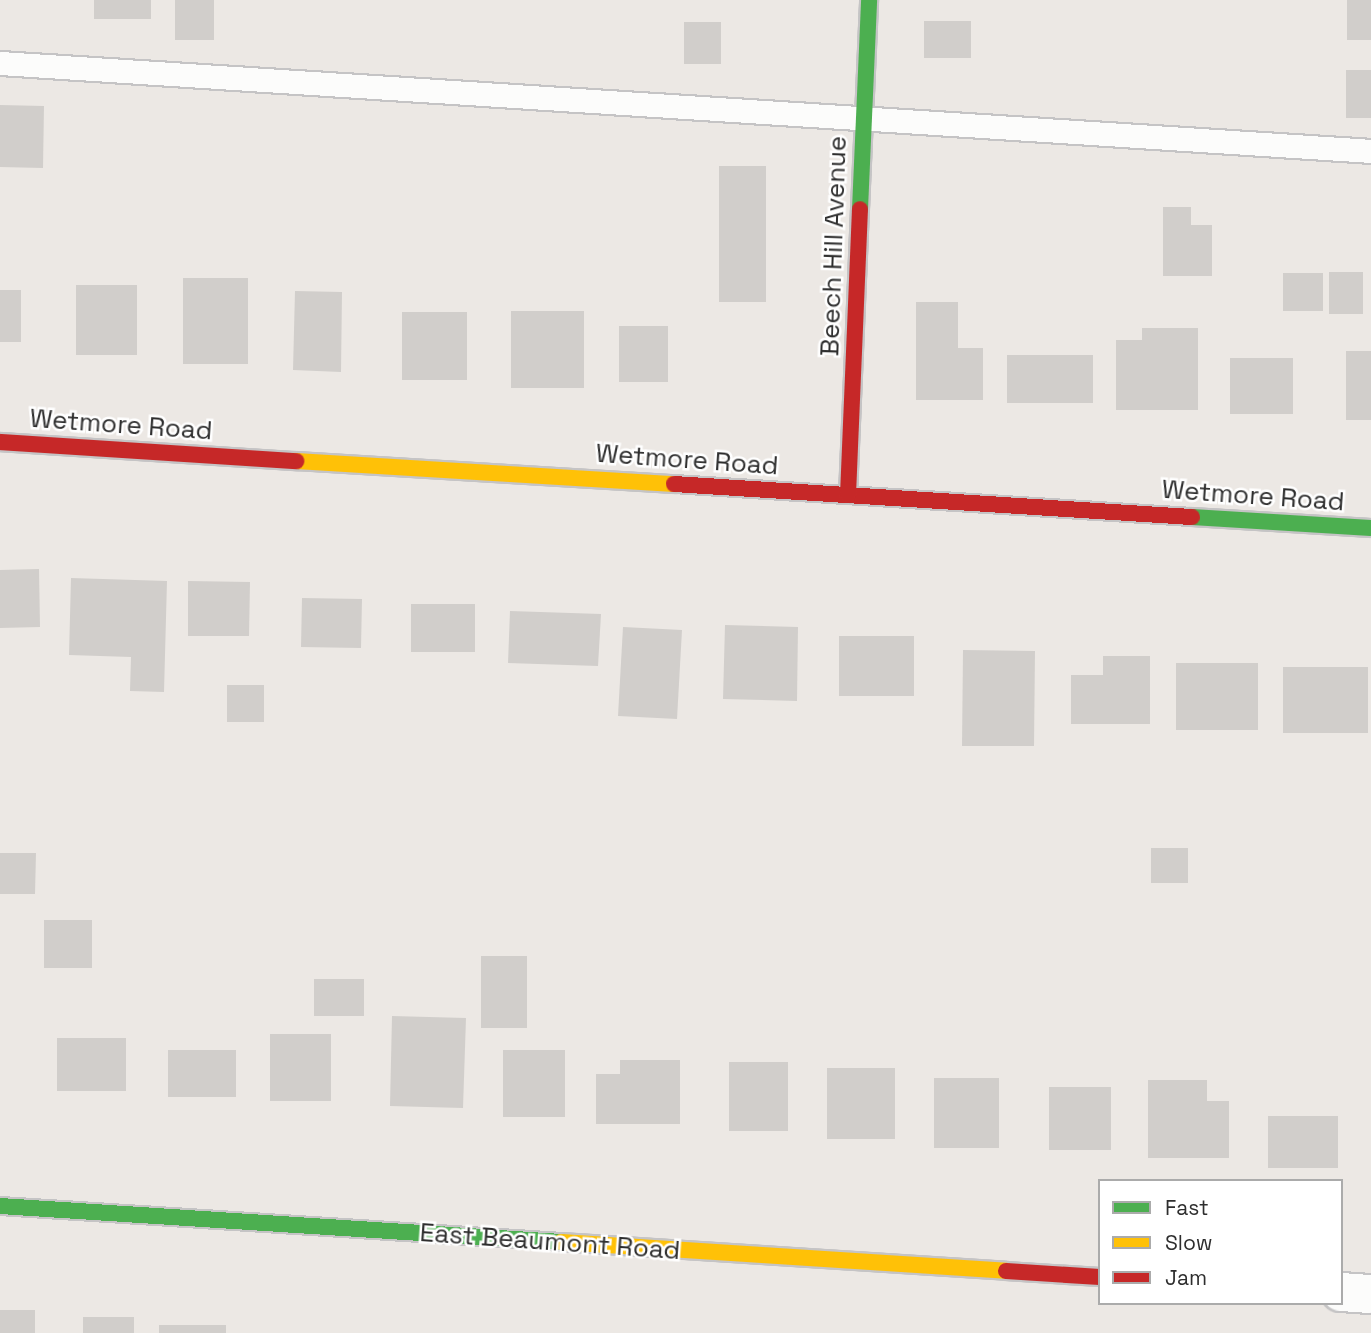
<!DOCTYPE html>
<html>
<head>
<meta charset="utf-8">
<style>
  body { margin:0 }
  #map { position:relative; width:1371px; height:1333px; overflow:hidden; background:#ece8e4; font-family:"Space Grotesk",sans-serif }
  div>[style] { position:absolute }
  .building>* { inset:0; background:#d1cecb }
  .roads { filter:drop-shadow(2px 0 #c5c4c5) drop-shadow(-2px 0 #c5c4c5) drop-shadow(0 2px #c5c4c5) drop-shadow(0 -2px #c5c4c5) }
  .lane>* { height:23px; margin:-11.5px; padding:0 11.5px; transform-origin:11.5px; border-radius:11.5px; background:#fcfcfb }
  .street>* { height:38px; margin:-19px; padding:0 19px; transform-origin:19px; border-radius:19px; background:#fcfcfb }
  .fast>* { height:16px; margin:-8px; padding:0 8px; transform-origin:8px; border-radius:8px; background:#4caf50 }
  .slow>* { height:16px; margin:-8px; padding:0 8px; transform-origin:8px; border-radius:8px; background:#ffc107 }
  .jam>* { height:16px; margin:-8px; padding:0 8px; transform-origin:8px; border-radius:8px; background:#c62828 }
  span { translate:-50% -50%; white-space:nowrap; text-align:center; line-height:1.15; -webkit-text-stroke:5px #fff; paint-order:stroke }
  .street-label { font-size:26px; color:#2e2e2e }
  .legend { position:absolute; left:1098px; top:1179px; width:245px; height:126px; box-sizing:border-box; background:#fff; border:2px solid #ababab; margin:0; padding:9px 12px; list-style:none; font-size:21px; color:#2e2e2e }
  .legend li { display:flex; align-items:center; gap:14px; height:35px }
  .legend b { width:35px; border:2px solid #ababab }
</style>
</head>
<body>
<div id="map">
  <div class="building">
    <div style="clip-path:polygon(94px 0,151px 0,151px 19px,94px 19px)"></div>
    <div style="clip-path:polygon(175px 0,214px 0,214px 40px,175px 40px)"></div>
    <div style="clip-path:polygon(1347px 0,1371px 0,1371px 40px,1347px 40px)"></div>
    <div style="clip-path:polygon(924px 21px,971px 21px,971px 58px,924px 58px)"></div>
    <div style="clip-path:polygon(684px 22px,721px 22px,721px 64px,684px 64px)"></div>
    <div style="clip-path:polygon(1346px 70px,1371px 70px,1371px 118px,1346px 118px)"></div>
    <div style="clip-path:polygon(0 105px,44px 106px,43px 168px,0 167px)"></div>
    <div style="clip-path:polygon(719px 166px,766px 166px,766px 302px,719px 302px)"></div>
    <div style="clip-path:polygon(1163px 207px,1191px 207px,1191px 225px,1212px 225px,1212px 276px,1163px 276px)"></div>
    <div style="clip-path:polygon(1329px 272px,1363px 272px,1363px 314px,1329px 314px)"></div>
    <div style="clip-path:polygon(1283px 273px,1323px 273px,1323px 311px,1283px 311px)"></div>
    <div style="clip-path:polygon(183px 278px,248px 278px,248px 364px,183px 364px)"></div>
    <div style="clip-path:polygon(76px 285px,137px 285px,137px 355px,76px 355px)"></div>
    <div style="clip-path:polygon(0 290px,21px 290px,21px 342px,0 342px)"></div>
    <div style="clip-path:polygon(295px 291px,342px 292px,341px 372px,293px 370px)"></div>
    <div style="clip-path:polygon(916px 302px,958px 302px,958px 348px,983px 348px,983px 400px,916px 400px)"></div>
    <div style="clip-path:polygon(511px 311px,584px 311px,584px 388px,511px 388px)"></div>
    <div style="clip-path:polygon(402px 312px,467px 312px,467px 380px,402px 380px)"></div>
    <div style="clip-path:polygon(619px 326px,668px 326px,668px 382px,619px 382px)"></div>
    <div style="clip-path:polygon(1142px 328px,1198px 328px,1198px 410px,1116px 410px,1116px 340px,1142px 340px)"></div>
    <div style="clip-path:polygon(1346px 351px,1371px 351px,1371px 420px,1346px 420px)"></div>
    <div style="clip-path:polygon(1007px 355px,1093px 355px,1093px 403px,1007px 403px)"></div>
    <div style="clip-path:polygon(1230px 358px,1293px 358px,1293px 414px,1230px 414px)"></div>
    <div style="clip-path:polygon(39px 569px,40px 627px,0 628px,0 570px)"></div>
    <div style="clip-path:polygon(71px 578px,167px 581px,164px 692px,130px 691px,131px 657px,69px 655px)"></div>
    <div style="clip-path:polygon(188px 581px,250px 582px,249px 636px,188px 636px)"></div>
    <div style="clip-path:polygon(302px 598px,362px 599px,361px 648px,301px 647px)"></div>
    <div style="clip-path:polygon(411px 604px,475px 604px,475px 652px,411px 652px)"></div>
    <div style="clip-path:polygon(510px 611px,601px 614px,598px 666px,508px 663px)"></div>
    <div style="clip-path:polygon(725px 625px,798px 627px,797px 701px,723px 699px)"></div>
    <div style="clip-path:polygon(623px 627px,682px 630px,677px 719px,618px 716px)"></div>
    <div style="clip-path:polygon(839px 636px,914px 636px,914px 696px,839px 696px)"></div>
    <div style="clip-path:polygon(963px 650px,1035px 651px,1034px 746px,962px 746px)"></div>
    <div style="clip-path:polygon(1103px 656px,1150px 656px,1150px 724px,1071px 724px,1071px 675px,1103px 675px)"></div>
    <div style="clip-path:polygon(1176px 663px,1258px 663px,1258px 730px,1176px 730px)"></div>
    <div style="clip-path:polygon(1283px 667px,1368px 667px,1368px 733px,1283px 733px)"></div>
    <div style="clip-path:polygon(227px 685px,264px 685px,264px 722px,227px 722px)"></div>
    <div style="clip-path:polygon(1151px 848px,1188px 848px,1188px 883px,1151px 883px)"></div>
    <div style="clip-path:polygon(0 853px,36px 853px,35px 894px,0 894px)"></div>
    <div style="clip-path:polygon(44px 920px,92px 920px,92px 968px,44px 968px)"></div>
    <div style="clip-path:polygon(481px 956px,527px 956px,527px 1028px,481px 1028px)"></div>
    <div style="clip-path:polygon(314px 979px,364px 979px,364px 1016px,314px 1016px)"></div>
    <div style="clip-path:polygon(392px 1016px,466px 1018px,463px 1108px,390px 1106px)"></div>
    <div style="clip-path:polygon(270px 1034px,331px 1034px,331px 1101px,270px 1101px)"></div>
    <div style="clip-path:polygon(57px 1038px,126px 1038px,126px 1091px,57px 1091px)"></div>
    <div style="clip-path:polygon(168px 1050px,236px 1050px,236px 1097px,168px 1097px)"></div>
    <div style="clip-path:polygon(503px 1050px,565px 1050px,565px 1117px,503px 1117px)"></div>
    <div style="clip-path:polygon(620px 1060px,680px 1060px,680px 1124px,596px 1124px,596px 1074px,620px 1074px)"></div>
    <div style="clip-path:polygon(729px 1062px,788px 1062px,788px 1131px,729px 1131px)"></div>
    <div style="clip-path:polygon(827px 1068px,895px 1068px,895px 1139px,827px 1139px)"></div>
    <div style="clip-path:polygon(934px 1078px,999px 1078px,999px 1148px,934px 1148px)"></div>
    <div style="clip-path:polygon(1148px 1080px,1207px 1080px,1207px 1101px,1229px 1101px,1229px 1158px,1148px 1158px)"></div>
    <div style="clip-path:polygon(1049px 1087px,1111px 1087px,1111px 1150px,1049px 1150px)"></div>
    <div style="clip-path:polygon(1268px 1116px,1338px 1116px,1338px 1168px,1268px 1168px)"></div>
    <div style="clip-path:polygon(0 1310px,35px 1310px,35px 1333px,0 1333px)"></div>
    <div style="clip-path:polygon(83px 1317px,134px 1317px,134px 1333px,83px 1333px)"></div>
    <div style="clip-path:polygon(159px 1325px,226px 1325px,226px 1333px,159px 1333px)"></div>
  </div>
  <div class="roads">
    <div class="lane">
      <div style="left:0;top:63px;width:1374px;rotate:3.67deg"></div>
    </div>
    <div class="street">
      <div style="left:1341px;top:1292px;width:30px;rotate:4deg"></div>
    </div>
    <div class="fast">
      <div style="left:860px;top:209px;width:209px;rotate:-87.5deg"></div>
      <div style="left:1192px;top:517px;width:179px;rotate:3.5deg"></div>
      <div style="left:0;top:1206px;width:562px;rotate:3.67deg"></div>
    </div>
    <div class="slow">
      <div style="left:296px;top:461px;width:379px;rotate:3.5deg"></div>
      <div style="left:561px;top:1242px;width:446px;rotate:3.7deg"></div>
    </div>
    <div class="jam">
      <div style="left:0;top:442px;width:297px;rotate:3.7deg"></div>
      <div style="left:674px;top:484px;width:519px;rotate:3.65deg"></div>
      <div style="left:848px;top:495px;width:286px;rotate:-87.6deg"></div>
      <div style="left:1006px;top:1271px;width:94px;rotate:3.7deg"></div>
    </div>
  </div>
  <div class="street-label">
    <span style="left:834px;top:246px;rotate:-88deg">Beech Hill Avenue</span>
    <span style="left:121px;top:425px;rotate:4deg">Wetmore Road</span>
    <span style="left:687px;top:460px;rotate:4deg">Wetmore Road</span>
    <span style="left:1253px;top:496px;rotate:4deg">Wetmore Road</span>
    <span style="left:550px;top:1242px;rotate:4deg">East Beaumont Road</span>
  </div>
  <ul class="legend">
  <li><b style="height:9px;background:#4caf50"></b>Fast</li>
  <li><b style="height:9px;background:#ffc107"></b>Slow</li>
  <li><b style="height:9px;background:#c62828"></b>Jam</li>
  </ul>
</div>
</body>
</html>
